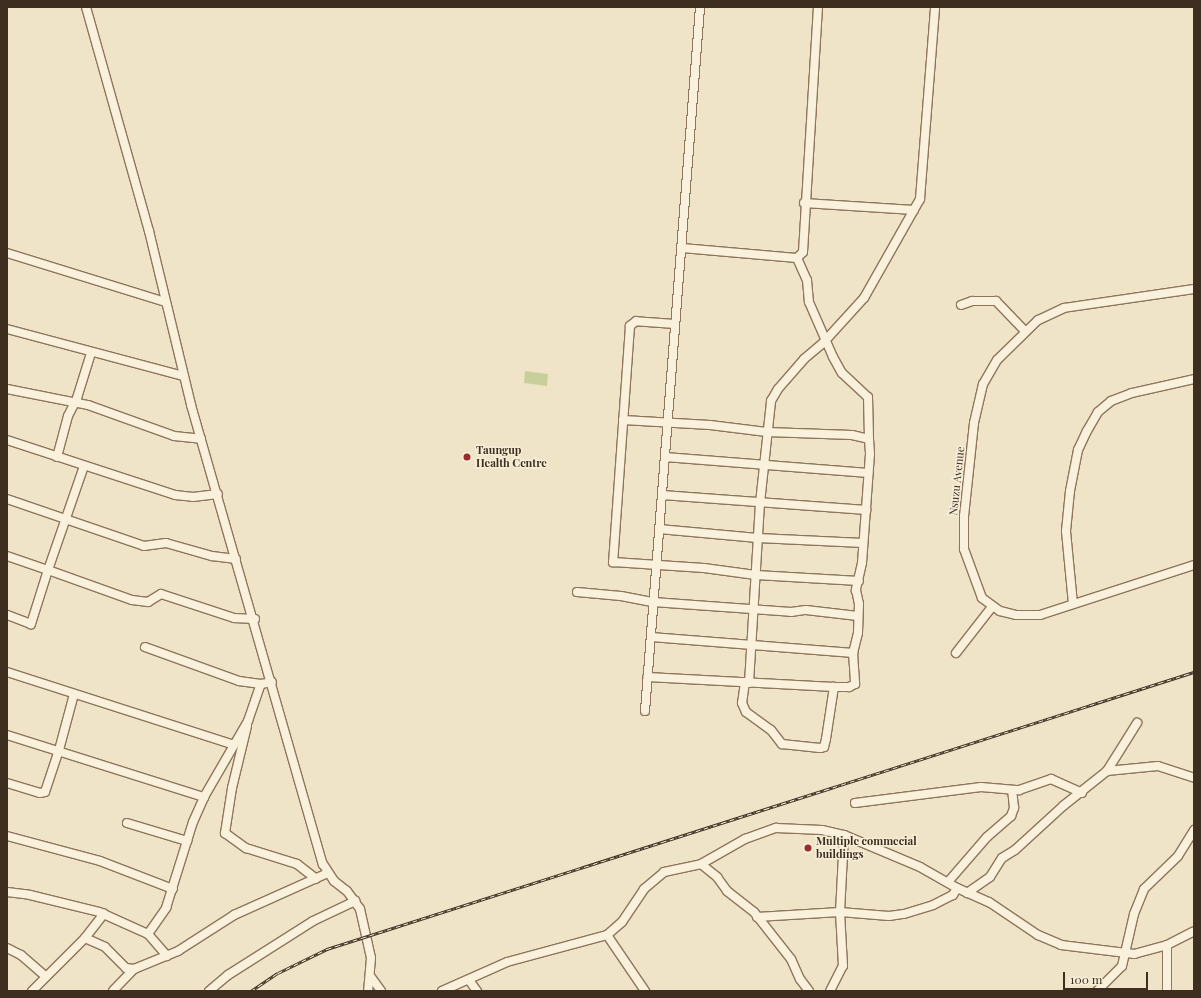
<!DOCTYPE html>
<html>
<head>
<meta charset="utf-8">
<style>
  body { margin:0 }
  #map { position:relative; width:1201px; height:998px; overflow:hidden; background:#f0e4c8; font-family:"Playfair Display",serif }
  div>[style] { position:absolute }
  .green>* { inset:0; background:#c9cf9b }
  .roads { filter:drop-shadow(1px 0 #8d765c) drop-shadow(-1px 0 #8d765c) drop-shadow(0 1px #8d765c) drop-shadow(0 -1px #8d765c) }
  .minor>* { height:8px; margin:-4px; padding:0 4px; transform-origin:4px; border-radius:4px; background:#faf1dc }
  .rail>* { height:3px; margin-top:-1.5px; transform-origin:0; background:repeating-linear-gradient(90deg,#f7eed8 0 4.5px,#3d2e20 0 9px); box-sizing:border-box; border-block:1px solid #3d2e20 }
  .dots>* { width:11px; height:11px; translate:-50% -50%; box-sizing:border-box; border:2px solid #f7eed8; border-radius:50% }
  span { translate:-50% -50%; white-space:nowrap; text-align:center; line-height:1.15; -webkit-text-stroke:3px #f7eed8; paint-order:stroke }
  .poi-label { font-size:11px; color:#3d2e20; font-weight:700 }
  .left { translate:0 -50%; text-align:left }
  .street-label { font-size:11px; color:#3d2e20 }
  .frame { position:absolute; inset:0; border:8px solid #3d2e20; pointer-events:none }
  .scale { position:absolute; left:1063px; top:972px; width:85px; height:18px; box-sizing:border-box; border:2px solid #3d2e20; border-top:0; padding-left:5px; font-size:12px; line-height:14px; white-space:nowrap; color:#3d2e20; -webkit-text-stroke:3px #f7eed8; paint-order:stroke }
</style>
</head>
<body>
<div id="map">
  <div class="green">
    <div style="clip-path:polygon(525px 371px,548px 374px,547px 386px,524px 383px)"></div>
  </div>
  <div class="roads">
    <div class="minor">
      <div style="left:86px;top:7px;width:233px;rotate:74.3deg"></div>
      <div style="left:149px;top:231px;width:179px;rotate:76.4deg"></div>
      <div style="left:191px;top:405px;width:478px;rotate:74deg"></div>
      <div style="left:323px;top:864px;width:20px;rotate:57deg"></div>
      <div style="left:334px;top:881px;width:16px;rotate:38deg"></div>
      <div style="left:347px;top:891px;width:22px;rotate:54deg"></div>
      <div style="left:360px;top:909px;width:50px;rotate:77.3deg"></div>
      <div style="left:371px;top:958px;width:33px;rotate:95deg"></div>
      <div style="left:804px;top:203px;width:110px;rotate:3.6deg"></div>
      <div style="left:682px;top:248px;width:115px;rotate:5deg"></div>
      <div style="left:797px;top:258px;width:8px;rotate:-45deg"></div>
      <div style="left:803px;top:252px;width:245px;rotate:-86.5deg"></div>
      <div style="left:7px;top:253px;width:165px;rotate:17.2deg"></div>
      <div style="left:797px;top:258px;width:24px;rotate:66deg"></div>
      <div style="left:807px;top:280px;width:22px;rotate:85deg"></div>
      <div style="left:809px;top:302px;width:60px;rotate:66.4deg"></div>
      <div style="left:833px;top:357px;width:18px;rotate:61deg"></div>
      <div style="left:842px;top:373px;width:35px;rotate:43deg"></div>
      <div style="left:868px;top:397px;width:42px;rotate:88.6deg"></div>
      <div style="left:1194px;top:289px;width:131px;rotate:171.7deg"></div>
      <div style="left:1064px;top:308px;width:29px;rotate:155deg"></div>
      <div style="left:1038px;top:320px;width:57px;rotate:135.7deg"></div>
      <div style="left:997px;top:360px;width:28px;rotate:120deg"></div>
      <div style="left:983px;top:384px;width:40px;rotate:103deg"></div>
      <div style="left:974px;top:423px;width:94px;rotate:96.1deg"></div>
      <div style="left:964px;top:516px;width:33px;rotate:90deg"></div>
      <div style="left:964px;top:549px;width:52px;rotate:69.8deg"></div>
      <div style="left:982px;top:598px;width:22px;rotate:36deg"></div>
      <div style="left:1000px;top:611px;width:16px;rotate:14deg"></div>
      <div style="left:1016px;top:615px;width:24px"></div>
      <div style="left:1040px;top:615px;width:162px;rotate:-18deg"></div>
      <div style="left:961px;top:305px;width:12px;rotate:-20deg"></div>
      <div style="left:972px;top:301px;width:24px"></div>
      <div style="left:996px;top:301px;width:42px;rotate:46deg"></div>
      <div style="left:675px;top:324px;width:39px;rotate:-176deg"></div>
      <div style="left:636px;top:321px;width:8px;rotate:140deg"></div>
      <div style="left:630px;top:326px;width:237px;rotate:94.1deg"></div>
      <div style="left:613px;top:562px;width:91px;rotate:3.8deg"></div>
      <div style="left:704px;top:568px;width:52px;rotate:7.7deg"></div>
      <div style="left:756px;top:575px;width:103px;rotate:3.3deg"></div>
      <div style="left:7px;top:329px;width:183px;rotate:14.9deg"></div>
      <div style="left:7px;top:389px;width:83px;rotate:11.2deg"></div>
      <div style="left:88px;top:405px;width:91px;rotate:19.8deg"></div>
      <div style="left:174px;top:436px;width:27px;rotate:6deg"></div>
      <div style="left:623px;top:420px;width:87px;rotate:3.3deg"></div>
      <div style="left:710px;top:425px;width:57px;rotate:7deg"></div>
      <div style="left:767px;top:432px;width:85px;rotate:2deg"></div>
      <div style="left:852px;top:435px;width:17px;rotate:13deg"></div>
      <div style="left:869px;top:439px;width:15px;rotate:86deg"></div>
      <div style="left:870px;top:454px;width:109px;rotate:94.2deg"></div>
      <div style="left:862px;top:563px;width:28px;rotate:103deg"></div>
      <div style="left:856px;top:590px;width:14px;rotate:78deg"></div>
      <div style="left:859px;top:604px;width:29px;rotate:92deg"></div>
      <div style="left:858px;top:633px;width:21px;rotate:104deg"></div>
      <div style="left:853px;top:653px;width:31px;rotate:86deg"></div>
      <div style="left:855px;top:684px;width:7px;rotate:153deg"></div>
      <div style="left:849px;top:687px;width:15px;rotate:180deg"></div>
      <div style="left:834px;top:687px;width:187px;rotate:-176.9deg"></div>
      <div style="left:7px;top:440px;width:177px;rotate:18.1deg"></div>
      <div style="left:175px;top:495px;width:18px;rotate:6deg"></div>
      <div style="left:193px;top:497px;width:25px;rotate:-7deg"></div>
      <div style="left:57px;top:457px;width:42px;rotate:-75deg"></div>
      <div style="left:68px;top:416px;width:20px;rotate:-63deg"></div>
      <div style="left:77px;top:398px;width:47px;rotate:-72.7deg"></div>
      <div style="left:665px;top:457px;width:204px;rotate:4.5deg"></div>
      <div style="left:84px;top:466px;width:110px;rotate:109.1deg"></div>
      <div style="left:48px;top:570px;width:89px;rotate:19.7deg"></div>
      <div style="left:132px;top:600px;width:16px;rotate:7deg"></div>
      <div style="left:148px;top:602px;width:15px;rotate:-32deg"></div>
      <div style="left:161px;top:594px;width:77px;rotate:18.2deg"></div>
      <div style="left:234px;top:618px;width:21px;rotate:3deg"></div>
      <div style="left:662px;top:495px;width:205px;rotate:4.2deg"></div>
      <div style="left:7px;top:499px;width:145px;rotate:18.9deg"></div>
      <div style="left:144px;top:546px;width:22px;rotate:-8deg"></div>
      <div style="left:166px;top:543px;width:48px;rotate:15.8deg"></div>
      <div style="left:212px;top:556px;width:24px;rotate:7deg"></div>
      <div style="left:659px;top:529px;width:99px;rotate:5.2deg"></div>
      <div style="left:758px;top:538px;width:105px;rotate:2.7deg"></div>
      <div style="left:7px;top:556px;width:43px;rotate:18.9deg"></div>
      <div style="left:48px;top:570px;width:57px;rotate:107.5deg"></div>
      <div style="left:31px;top:624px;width:26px;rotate:-159deg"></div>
      <div style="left:577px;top:592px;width:44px;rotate:5.2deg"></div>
      <div style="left:621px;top:596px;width:33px;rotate:11deg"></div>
      <div style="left:653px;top:602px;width:138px;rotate:4.1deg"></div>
      <div style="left:791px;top:612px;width:15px;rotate:-8deg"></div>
      <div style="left:806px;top:610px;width:52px;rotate:6.6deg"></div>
      <div style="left:1073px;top:604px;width:73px;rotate:-95.5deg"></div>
      <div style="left:1066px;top:531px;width:40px;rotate:-84.3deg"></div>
      <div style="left:1070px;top:491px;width:42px;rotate:-79deg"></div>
      <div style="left:1078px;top:450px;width:21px;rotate:-65deg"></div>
      <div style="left:1087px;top:431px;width:22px;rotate:-60deg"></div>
      <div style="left:1098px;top:412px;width:17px;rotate:-40deg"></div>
      <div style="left:1111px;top:401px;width:22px;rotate:-21deg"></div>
      <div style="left:1132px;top:393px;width:64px;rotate:-12.7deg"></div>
      <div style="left:651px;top:637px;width:203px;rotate:4.5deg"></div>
      <div style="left:145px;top:647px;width:100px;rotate:19.9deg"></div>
      <div style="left:239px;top:681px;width:22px;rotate:8deg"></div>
      <div style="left:956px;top:653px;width:58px;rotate:-52deg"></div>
      <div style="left:7px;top:672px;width:238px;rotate:17.8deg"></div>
      <div style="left:745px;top:682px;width:21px;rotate:98deg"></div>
      <div style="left:742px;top:703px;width:10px;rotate:66deg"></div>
      <div style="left:746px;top:712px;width:31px;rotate:36deg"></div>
      <div style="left:771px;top:730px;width:18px;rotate:52deg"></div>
      <div style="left:782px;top:744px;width:38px;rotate:6deg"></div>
      <div style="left:820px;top:748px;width:4px;rotate:-14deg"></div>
      <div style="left:824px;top:747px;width:8px;rotate:-76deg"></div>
      <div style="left:826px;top:739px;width:53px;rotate:-81.3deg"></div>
      <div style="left:749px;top:683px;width:180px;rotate:-86.5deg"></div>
      <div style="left:760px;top:503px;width:103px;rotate:-83.8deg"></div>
      <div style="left:771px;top:401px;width:14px;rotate:-60deg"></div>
      <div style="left:778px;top:389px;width:40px;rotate:-49deg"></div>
      <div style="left:804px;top:359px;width:25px;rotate:-40deg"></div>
      <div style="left:823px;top:343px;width:61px;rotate:-47.7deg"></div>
      <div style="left:864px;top:298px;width:114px;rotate:-60.5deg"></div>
      <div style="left:920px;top:199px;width:193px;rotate:-85.5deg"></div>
      <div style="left:645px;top:711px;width:706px;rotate:-85.53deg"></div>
      <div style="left:247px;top:726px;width:64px;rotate:103.6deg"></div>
      <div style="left:232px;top:788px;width:46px;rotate:98.8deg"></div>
      <div style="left:225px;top:833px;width:26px;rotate:36deg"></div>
      <div style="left:246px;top:848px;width:53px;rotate:17.4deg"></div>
      <div style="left:297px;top:864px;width:24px;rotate:38deg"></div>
      <div style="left:7px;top:735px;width:207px;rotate:17.5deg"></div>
      <div style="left:1107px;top:771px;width:57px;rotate:-58deg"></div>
      <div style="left:7px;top:783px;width:34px;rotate:17deg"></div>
      <div style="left:40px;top:793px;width:5px;rotate:-11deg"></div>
      <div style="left:45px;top:792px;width:44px;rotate:-71.6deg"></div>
      <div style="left:59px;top:750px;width:58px;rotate:-75deg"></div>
      <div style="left:855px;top:803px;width:127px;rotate:-7.2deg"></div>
      <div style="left:981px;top:787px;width:38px;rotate:5deg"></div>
      <div style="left:1019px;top:790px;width:34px;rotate:-19deg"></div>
      <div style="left:1051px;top:779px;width:34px;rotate:24deg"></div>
      <div style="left:127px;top:823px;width:63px;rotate:16.7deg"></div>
      <div style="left:7px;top:836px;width:96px;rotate:15deg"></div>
      <div style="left:100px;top:861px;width:78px;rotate:21deg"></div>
      <div style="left:701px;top:864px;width:21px;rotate:39deg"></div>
      <div style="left:717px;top:877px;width:17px;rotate:54deg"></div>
      <div style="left:727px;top:891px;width:34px;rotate:38deg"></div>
      <div style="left:754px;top:912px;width:60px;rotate:51.8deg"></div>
      <div style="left:791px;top:959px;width:22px;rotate:66deg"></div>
      <div style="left:800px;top:979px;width:15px;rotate:53deg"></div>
      <div style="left:948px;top:882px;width:60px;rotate:-49.1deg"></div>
      <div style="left:987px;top:837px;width:32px;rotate:-41deg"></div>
      <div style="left:1011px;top:816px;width:9px;rotate:-69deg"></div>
      <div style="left:1014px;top:808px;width:18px;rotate:-96deg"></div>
      <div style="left:7px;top:892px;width:23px;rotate:7deg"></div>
      <div style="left:30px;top:895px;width:71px;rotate:13.8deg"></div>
      <div style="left:99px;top:912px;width:54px;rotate:24.2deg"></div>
      <div style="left:148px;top:934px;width:29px;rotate:49deg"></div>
      <div style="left:967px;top:893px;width:28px;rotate:-35deg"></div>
      <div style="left:990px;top:877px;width:22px;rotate:-58deg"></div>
      <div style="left:1002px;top:858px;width:15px;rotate:-32deg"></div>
      <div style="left:1015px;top:850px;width:65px;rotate:-42.5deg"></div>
      <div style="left:1063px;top:806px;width:56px;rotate:-38.5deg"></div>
      <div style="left:1107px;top:771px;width:51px;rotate:-5.6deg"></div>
      <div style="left:1158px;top:766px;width:38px;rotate:18deg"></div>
      <div style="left:757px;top:917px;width:83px;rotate:-3.4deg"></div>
      <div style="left:840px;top:912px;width:49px;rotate:4.7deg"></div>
      <div style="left:889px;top:916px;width:15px;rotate:-8deg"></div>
      <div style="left:904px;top:914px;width:30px;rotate:-17deg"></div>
      <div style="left:933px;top:905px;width:22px;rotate:-27deg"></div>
      <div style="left:953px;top:895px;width:8px;rotate:-60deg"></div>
      <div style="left:148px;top:934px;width:32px;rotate:-55deg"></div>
      <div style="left:166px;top:908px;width:90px;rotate:-72.6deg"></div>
      <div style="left:193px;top:822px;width:27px;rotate:-66deg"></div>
      <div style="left:204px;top:797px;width:88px;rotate:-59.9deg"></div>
      <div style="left:248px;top:721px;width:39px;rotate:-71deg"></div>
      <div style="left:261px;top:684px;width:11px;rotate:-10deg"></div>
      <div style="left:607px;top:935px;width:68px;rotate:55.8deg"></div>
      <div style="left:85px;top:938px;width:22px;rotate:24deg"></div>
      <div style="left:105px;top:947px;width:30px;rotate:45deg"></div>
      <div style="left:126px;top:968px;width:8px;rotate:7deg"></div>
      <div style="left:134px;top:969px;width:30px;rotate:134deg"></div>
      <div style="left:1167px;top:945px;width:46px;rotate:90deg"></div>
      <div style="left:7px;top:948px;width:16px;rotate:27deg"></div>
      <div style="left:21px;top:955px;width:32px;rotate:41deg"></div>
      <div style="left:134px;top:969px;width:48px;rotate:-22.2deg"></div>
      <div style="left:178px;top:951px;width:67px;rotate:-32.7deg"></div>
      <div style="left:234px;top:915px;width:103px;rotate:-24.1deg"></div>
      <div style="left:371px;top:977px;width:17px;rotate:54deg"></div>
      <div style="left:469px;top:980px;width:14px;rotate:54deg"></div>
      <div style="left:32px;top:991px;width:75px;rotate:-45deg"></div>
      <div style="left:85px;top:938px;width:31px;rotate:-52deg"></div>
      <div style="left:209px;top:991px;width:25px;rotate:-40deg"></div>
      <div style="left:228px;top:975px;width:101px;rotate:-32.4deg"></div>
      <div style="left:313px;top:921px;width:47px;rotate:-25.5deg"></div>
      <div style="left:442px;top:991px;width:71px;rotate:-24deg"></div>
      <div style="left:507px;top:962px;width:104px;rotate:-15.1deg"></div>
      <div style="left:607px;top:935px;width:20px;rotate:-41deg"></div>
      <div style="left:622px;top:922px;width:40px;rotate:-56deg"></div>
      <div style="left:644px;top:889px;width:26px;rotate:-40deg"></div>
      <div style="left:664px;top:872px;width:38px;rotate:-12deg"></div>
      <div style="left:701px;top:864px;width:51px;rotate:-29.6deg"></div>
      <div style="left:745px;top:839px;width:33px;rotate:-20deg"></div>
      <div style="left:776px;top:828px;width:46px;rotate:2.5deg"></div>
      <div style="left:822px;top:830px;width:23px;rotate:13deg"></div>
      <div style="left:844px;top:835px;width:82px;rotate:22.8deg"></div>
      <div style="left:920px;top:867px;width:43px;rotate:29.6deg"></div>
      <div style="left:957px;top:888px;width:35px;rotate:24deg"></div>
      <div style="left:989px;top:902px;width:59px;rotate:34deg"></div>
      <div style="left:1038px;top:935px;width:25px;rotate:23deg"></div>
      <div style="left:1061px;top:945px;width:74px;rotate:7deg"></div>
      <div style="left:1134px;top:954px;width:34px;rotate:-15deg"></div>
      <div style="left:1167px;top:945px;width:30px;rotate:-27deg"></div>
      <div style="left:830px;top:991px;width:28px;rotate:-63deg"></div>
      <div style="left:843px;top:966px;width:54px;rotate:-93.2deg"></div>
      <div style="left:840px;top:912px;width:77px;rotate:-87deg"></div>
      <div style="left:1097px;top:991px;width:35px;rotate:-45deg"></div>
      <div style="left:1122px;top:966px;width:53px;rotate:-77deg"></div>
      <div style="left:1134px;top:914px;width:27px;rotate:-68deg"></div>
      <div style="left:1144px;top:889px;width:47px;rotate:-44.1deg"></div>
      <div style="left:1178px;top:856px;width:31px;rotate:-58deg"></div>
    </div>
  </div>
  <div class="rail">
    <div style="left:251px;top:991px;width:32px;rotate:-34deg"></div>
    <div style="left:278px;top:973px;width:55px;rotate:-26.1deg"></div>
    <div style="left:327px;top:949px;width:910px;rotate:-17.72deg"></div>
  </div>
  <div class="dots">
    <div style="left:467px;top:457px;background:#9e2a2b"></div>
    <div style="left:808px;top:848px;background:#9e2a2b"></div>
  </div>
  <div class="poi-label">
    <span class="left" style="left:476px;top:457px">Taungup<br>Health Centre</span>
    <span class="left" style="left:816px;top:848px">Multiple commecial<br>buildings</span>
  </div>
  <div class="street-label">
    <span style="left:957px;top:481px;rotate:-84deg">Nsuzu Avenue</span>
  </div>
  <div class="frame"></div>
  <div class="scale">100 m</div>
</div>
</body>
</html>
